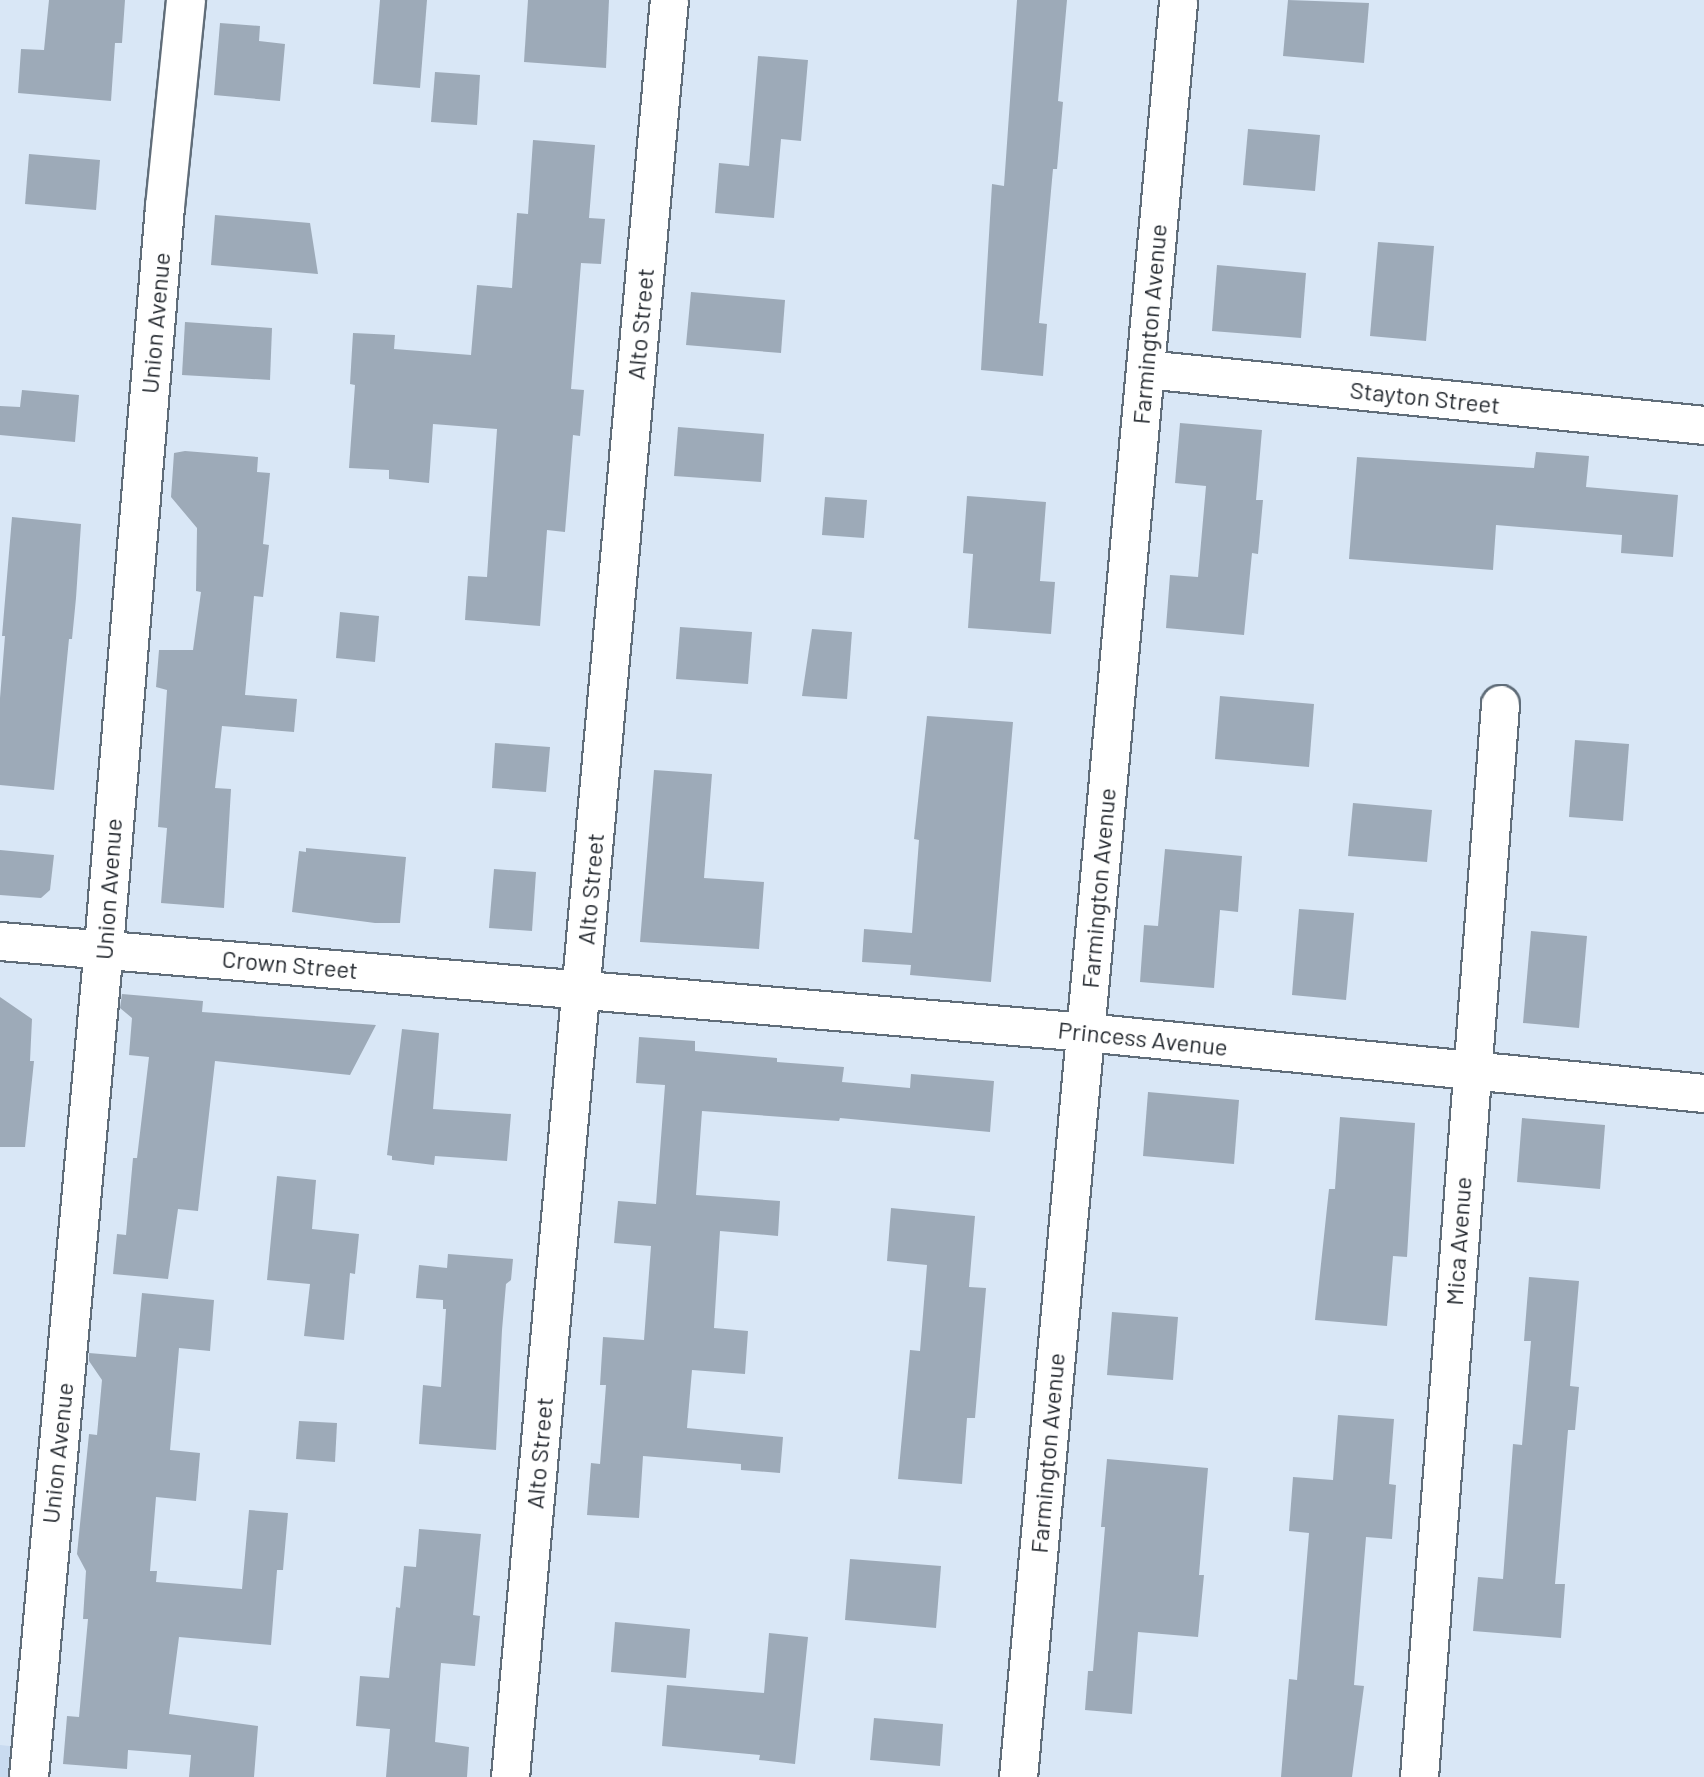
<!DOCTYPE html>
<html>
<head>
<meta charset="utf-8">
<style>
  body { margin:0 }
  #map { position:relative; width:1704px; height:1777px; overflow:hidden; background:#d9e7f6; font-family:Barlow,sans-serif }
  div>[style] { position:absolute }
  .built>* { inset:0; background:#c9dbf0 }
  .building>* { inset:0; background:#9daab8 }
  .roads { filter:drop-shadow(2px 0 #606d79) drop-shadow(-2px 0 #606d79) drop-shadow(0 2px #606d79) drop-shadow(0 -2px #606d79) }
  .minor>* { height:37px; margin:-18.5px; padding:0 18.5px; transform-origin:18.5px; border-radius:18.5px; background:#fff }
  .major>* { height:38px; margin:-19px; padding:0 19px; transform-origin:19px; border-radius:19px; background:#fff }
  span { translate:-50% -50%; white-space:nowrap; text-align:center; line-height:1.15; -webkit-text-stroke:5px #fff; paint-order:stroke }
  .street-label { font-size:24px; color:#262b31 }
</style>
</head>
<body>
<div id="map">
  <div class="built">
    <div style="clip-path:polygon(0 1745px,28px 1748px,27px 1777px,0 1777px)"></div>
  </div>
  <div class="building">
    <div style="clip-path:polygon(49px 0,125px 0,122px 43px,115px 43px,111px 101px,18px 93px,21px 49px,44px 50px)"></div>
    <div style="clip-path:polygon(380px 0,427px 0,420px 88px,373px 84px)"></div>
    <div style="clip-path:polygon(528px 0,609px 0,606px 68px,524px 62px)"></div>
    <div style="clip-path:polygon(1017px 0,1067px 0,1058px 101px,1063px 102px,1057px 169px,1053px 169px,1039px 323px,1047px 324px,1043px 376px,981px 370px,992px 184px,1004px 186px)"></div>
    <div style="clip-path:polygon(1288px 0,1369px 3px,1364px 63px,1283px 56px)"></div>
    <div style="clip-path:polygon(220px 23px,260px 26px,259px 41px,285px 44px,280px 101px,214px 95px)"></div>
    <div style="clip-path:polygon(758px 56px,808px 60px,801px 141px,781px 139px,774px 218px,715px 213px,719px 163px,749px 166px)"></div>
    <div style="clip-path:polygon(435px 72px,480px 75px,477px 125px,431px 122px)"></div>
    <div style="clip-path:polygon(1248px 129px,1320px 135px,1315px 191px,1243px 185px)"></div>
    <div style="clip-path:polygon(533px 140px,595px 145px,589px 218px,605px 219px,601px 264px,581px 263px,571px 389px,584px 390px,580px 436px,573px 435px,565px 532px,547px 530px,540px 626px,465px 620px,468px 576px,487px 577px,497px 429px,433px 424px,429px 483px,389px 479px,389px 470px,349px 468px,355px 385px,350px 384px,353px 333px,395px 335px,394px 349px,471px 355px,477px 285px,512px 288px,517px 213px,528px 214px)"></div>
    <div style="clip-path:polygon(29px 154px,100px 160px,96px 210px,25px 204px)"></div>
    <div style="clip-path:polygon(215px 215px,310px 223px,318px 274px,211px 265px)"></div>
    <div style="clip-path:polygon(1378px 242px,1434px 246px,1426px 341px,1370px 336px)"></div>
    <div style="clip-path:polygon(1217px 265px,1306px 273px,1301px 338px,1212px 331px)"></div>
    <div style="clip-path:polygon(691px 292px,785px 300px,781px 353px,686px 345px)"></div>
    <div style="clip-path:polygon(185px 322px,272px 328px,270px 380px,182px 375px)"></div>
    <div style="clip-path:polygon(22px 390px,79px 395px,75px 442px,0 435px,0 406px,20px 407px)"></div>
    <div style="clip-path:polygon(1180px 423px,1262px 430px,1256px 500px,1263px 500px,1258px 554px,1252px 553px,1244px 635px,1166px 628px,1170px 575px,1198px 577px,1206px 486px,1175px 483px)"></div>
    <div style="clip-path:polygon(678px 427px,764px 434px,761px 482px,674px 476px)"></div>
    <div style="clip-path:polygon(185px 451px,258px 457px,257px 472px,270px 473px,263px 544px,269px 545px,263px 597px,254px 596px,245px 695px,297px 699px,294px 732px,222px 726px,215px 788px,231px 789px,224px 908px,161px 903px,167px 828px,158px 827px,167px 690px,156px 687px,159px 650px,193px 650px,201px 592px,196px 591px,197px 528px,171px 497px,174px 453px)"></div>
    <div style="clip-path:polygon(1536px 452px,1589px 456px,1586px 487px,1678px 495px,1673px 557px,1621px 553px,1622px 535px,1496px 525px,1493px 570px,1349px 559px,1357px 457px,1534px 468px)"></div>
    <div style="clip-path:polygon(967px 496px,1046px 502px,1040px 581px,1055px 582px,1051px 634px,968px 628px,973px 554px,963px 553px)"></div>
    <div style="clip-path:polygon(825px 497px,867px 500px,864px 538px,822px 535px)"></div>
    <div style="clip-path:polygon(12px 517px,81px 524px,76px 598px,72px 639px,69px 639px,54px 790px,0 785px,0 698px,5px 636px,2px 636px)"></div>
    <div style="clip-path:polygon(340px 612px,379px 616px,375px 662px,336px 658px)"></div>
    <div style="clip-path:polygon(680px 627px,752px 632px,748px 684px,676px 679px)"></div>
    <div style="clip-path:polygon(812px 629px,852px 632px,847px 699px,802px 696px)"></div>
    <div style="clip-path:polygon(1220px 696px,1314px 704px,1309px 767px,1215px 759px)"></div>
    <div style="clip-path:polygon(927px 716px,1013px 722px,991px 982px,910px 975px,911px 965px,862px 962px,864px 929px,912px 933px,919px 840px,914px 839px)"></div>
    <div style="clip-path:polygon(1575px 740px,1629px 744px,1623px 821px,1569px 817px)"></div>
    <div style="clip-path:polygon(495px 743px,550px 747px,546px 792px,492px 788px)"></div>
    <div style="clip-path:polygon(654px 770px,712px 774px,704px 878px,764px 882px,759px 949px,640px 942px)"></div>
    <div style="clip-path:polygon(1353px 803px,1432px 810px,1427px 862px,1348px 856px)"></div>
    <div style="clip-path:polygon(306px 848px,406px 857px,400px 923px,375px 923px,292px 912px,299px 851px,306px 852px)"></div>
    <div style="clip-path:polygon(1165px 849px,1242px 856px,1238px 912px,1220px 910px,1214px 988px,1140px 982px,1144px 925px,1158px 926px)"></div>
    <div style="clip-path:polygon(0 850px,54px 855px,50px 890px,41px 898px,0 895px)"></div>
    <div style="clip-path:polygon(494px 869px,536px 872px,532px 931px,489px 928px)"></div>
    <div style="clip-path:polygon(1299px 909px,1354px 913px,1346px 1000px,1292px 995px)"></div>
    <div style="clip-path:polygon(1531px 931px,1587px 936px,1579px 1028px,1523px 1023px)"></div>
    <div style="clip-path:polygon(122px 994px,203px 1001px,202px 1012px,376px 1025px,350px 1075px,215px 1061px,198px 1211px,178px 1209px,168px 1279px,113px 1274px,117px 1234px,126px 1235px,133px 1158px,137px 1158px,149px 1057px,129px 1055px,132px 1018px,120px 1008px)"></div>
    <div style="clip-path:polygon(0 997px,32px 1019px,30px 1061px,34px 1061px,25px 1147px,0 1147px)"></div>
    <div style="clip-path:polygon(402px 1029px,439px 1033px,433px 1109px,511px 1114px,507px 1161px,435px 1156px,434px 1165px,392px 1160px,392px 1156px,387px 1155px)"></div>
    <div style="clip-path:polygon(639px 1037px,695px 1041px,695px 1051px,777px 1058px,777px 1062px,844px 1067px,842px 1082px,910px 1088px,911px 1074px,994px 1081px,990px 1132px,840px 1118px,839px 1121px,702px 1111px,696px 1195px,780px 1201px,778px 1236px,720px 1231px,714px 1328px,748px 1331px,745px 1374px,692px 1370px,687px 1428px,783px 1437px,780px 1473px,741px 1470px,741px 1464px,643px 1456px,639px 1518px,587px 1515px,591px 1463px,600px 1464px,606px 1385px,600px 1385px,603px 1337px,644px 1340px,651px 1246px,614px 1243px,618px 1201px,656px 1204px,665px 1085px,636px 1083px)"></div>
    <div style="clip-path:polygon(1148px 1092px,1239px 1100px,1234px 1164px,1143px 1156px)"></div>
    <div style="clip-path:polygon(1340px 1117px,1415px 1123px,1407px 1257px,1393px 1256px,1387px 1326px,1315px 1320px,1329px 1189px,1335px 1189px)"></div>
    <div style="clip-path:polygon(1522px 1118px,1605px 1125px,1600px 1189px,1517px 1182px)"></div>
    <div style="clip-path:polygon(277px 1176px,316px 1180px,312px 1229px,359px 1234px,355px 1274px,350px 1273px,344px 1340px,304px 1336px,310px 1284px,267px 1280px)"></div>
    <div style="clip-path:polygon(891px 1208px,975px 1216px,969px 1287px,986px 1288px,975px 1418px,967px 1418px,962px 1484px,898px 1479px,910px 1350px,920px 1351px,927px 1265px,887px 1261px)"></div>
    <div style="clip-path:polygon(448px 1254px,513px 1259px,511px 1280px,506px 1284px,502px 1330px,496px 1450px,419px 1444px,423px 1385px,441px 1387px,446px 1309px,443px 1309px,443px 1300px,416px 1298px,419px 1265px,447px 1268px)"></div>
    <div style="clip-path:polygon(1529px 1277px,1579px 1281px,1570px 1386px,1579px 1387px,1575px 1430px,1568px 1430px,1555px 1584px,1565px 1584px,1561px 1638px,1473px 1631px,1478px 1577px,1503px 1579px,1513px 1444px,1522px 1445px,1531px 1341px,1524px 1341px)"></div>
    <div style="clip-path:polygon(142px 1293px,214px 1300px,210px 1351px,179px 1348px,170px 1450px,200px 1453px,196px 1501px,156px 1497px,150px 1571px,157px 1571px,156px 1582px,242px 1589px,249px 1510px,288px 1513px,283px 1570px,277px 1570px,271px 1645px,179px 1637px,169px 1714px,258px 1726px,254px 1777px,189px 1777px,191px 1755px,128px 1750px,127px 1769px,63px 1764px,67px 1716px,79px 1717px,88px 1619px,83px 1619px,86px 1571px,77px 1554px,89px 1434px,97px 1435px,102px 1380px,89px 1361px,89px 1353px,136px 1357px)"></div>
    <div style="clip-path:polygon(1112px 1312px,1178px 1317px,1173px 1380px,1107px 1375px)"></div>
    <div style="clip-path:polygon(1338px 1415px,1394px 1419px,1389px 1484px,1396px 1485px,1392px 1539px,1366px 1537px,1354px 1685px,1364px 1686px,1352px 1777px,1281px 1777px,1289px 1679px,1297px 1680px,1309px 1533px,1289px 1531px,1293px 1477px,1333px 1480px)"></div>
    <div style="clip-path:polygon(299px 1421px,337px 1423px,335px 1462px,296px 1459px)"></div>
    <div style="clip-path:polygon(1107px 1459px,1208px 1468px,1199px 1575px,1204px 1575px,1198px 1637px,1138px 1632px,1132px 1714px,1085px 1710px,1088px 1671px,1093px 1671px,1105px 1527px,1101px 1527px)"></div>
    <div style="clip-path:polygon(419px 1529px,481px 1534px,473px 1615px,480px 1616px,475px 1666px,441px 1663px,435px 1742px,469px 1747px,467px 1777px,386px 1777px,390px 1729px,356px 1726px,360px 1676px,389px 1678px,396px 1607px,400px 1608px,404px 1566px,416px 1567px)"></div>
    <div style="clip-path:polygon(850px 1559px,941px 1566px,936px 1628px,845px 1620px)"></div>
    <div style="clip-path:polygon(615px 1622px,690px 1629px,686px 1678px,611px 1672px)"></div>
    <div style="clip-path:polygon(769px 1633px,808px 1637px,795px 1764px,759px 1760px,760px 1755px,662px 1746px,667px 1685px,764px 1693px)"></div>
    <div style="clip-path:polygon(874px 1718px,943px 1724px,940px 1766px,870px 1760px)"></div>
  </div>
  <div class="roads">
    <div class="minor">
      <div style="left:1145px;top:369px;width:562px;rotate:5.72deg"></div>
      <div style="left:0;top:941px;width:1089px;rotate:4.79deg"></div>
      <div style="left:1085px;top:1032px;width:622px;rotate:5.63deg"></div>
      <div style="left:510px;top:1777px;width:1784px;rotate:-84.89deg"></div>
      <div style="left:1018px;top:1777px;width:1784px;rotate:-84.85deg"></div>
      <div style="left:1419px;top:1777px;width:1076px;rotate:-85.68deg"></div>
    </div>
    <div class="major">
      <div style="left:29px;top:1777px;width:833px;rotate:-84.84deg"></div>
      <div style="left:104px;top:947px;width:743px;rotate:-85.29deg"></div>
      <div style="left:165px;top:207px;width:208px;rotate:-84.2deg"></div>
    </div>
  </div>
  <div class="street-label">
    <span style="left:155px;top:323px;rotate:-85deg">Union Avenue</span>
    <span style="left:640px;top:324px;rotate:-85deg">Alto Street</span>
    <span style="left:1149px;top:324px;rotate:-85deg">Farmington Avenue</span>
    <span style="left:1425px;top:397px;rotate:6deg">Stayton Street</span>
    <span style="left:1098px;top:888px;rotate:-85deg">Farmington Avenue</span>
    <span style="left:108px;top:889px;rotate:-86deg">Union Avenue</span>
    <span style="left:590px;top:889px;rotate:-85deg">Alto Street</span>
    <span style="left:290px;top:964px;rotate:5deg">Crown Street</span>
    <span style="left:1143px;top:1038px;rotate:6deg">Princess Avenue</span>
    <span style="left:1458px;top:1241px;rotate:-86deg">Mica Avenue</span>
    <span style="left:57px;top:1453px;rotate:-84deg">Union Avenue</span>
    <span style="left:539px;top:1453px;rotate:-85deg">Alto Street</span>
    <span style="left:1047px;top:1453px;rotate:-85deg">Farmington Avenue</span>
  </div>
</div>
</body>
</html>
